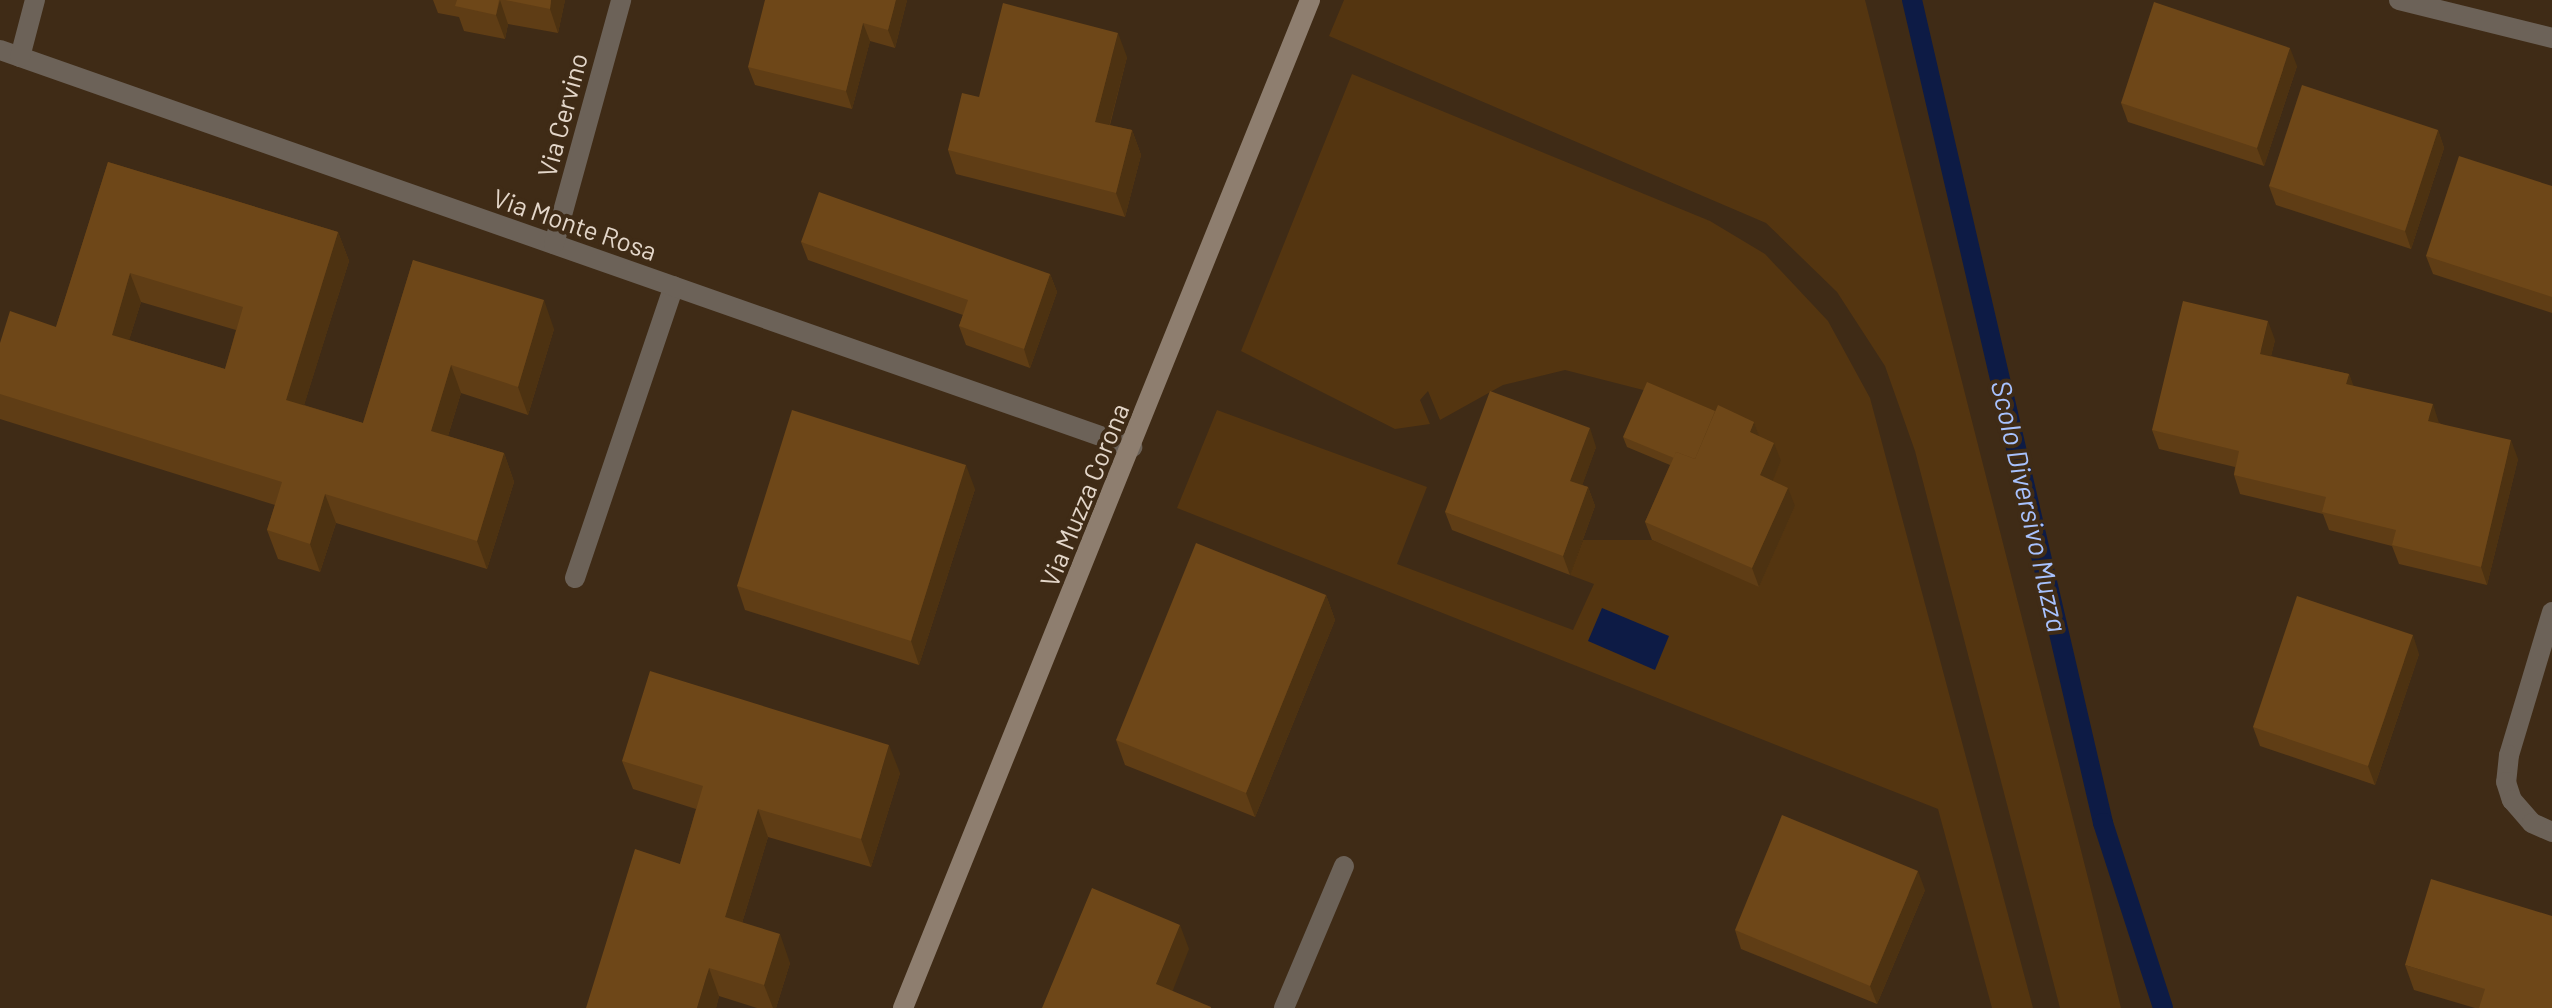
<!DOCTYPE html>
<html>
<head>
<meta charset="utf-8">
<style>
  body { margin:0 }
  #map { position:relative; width:2552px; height:1008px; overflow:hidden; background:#3f2b16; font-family:Barlow,sans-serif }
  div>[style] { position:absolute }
  .green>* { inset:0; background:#543510 }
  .water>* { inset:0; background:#0d1b45 }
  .stream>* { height:20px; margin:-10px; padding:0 10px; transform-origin:10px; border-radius:10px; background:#0d1b45 }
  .lane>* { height:20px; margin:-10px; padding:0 10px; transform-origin:10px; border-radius:10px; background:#6c6258 }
  .street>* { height:20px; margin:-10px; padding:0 10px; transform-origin:10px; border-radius:10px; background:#6c6258 }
  .secondary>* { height:20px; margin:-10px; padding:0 10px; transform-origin:10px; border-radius:10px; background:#8e7e6f }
  .wall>* { inset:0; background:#5f3d15 }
  .shaded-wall>* { inset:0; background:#4d3211 }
  .building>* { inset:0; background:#6e4718 }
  span { translate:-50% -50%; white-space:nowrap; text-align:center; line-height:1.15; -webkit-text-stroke:8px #3f2b16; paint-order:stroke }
  .street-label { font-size:26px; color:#e4d7ca }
  .water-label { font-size:28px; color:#a8c2fe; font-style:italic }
</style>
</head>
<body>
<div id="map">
  <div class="green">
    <div style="clip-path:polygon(1344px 0,1865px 0,2121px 1008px,2060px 1008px,1915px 451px,1885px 366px,1837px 292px,1766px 223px,1329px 36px)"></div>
    <div style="clip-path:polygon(1352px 74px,1710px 221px,1765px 254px,1828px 321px,1870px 398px,2033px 1008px,1992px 1008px,1938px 809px,1177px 508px,1217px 410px,1427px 487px,1397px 564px,1573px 630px,1594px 584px,1570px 575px,1583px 540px,1652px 540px,1759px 586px,1651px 392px,1565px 370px,1503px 385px,1440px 420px,1428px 391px,1420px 400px,1430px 424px,1395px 429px,1241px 351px)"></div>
  </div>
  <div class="water">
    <div style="clip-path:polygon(1602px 608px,1669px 636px,1655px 670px,1588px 641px)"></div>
  </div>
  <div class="stream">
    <div style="left:1912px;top:0;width:845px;rotate:76.93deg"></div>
    <div style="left:2103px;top:823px;width:194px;rotate:72deg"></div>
  </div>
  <div class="lane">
    <div style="left:575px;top:578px;width:308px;rotate:-71.3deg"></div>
    <div style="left:1284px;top:1008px;width:154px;rotate:-67.1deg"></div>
  </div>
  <div class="street">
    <div style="left:2399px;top:0;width:158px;rotate:13.9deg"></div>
    <div style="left:0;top:50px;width:1200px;rotate:19.33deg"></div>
    <div style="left:20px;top:57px;width:59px;rotate:-75.3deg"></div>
    <div style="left:554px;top:244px;width:253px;rotate:-74.6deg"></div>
    <div style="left:2552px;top:612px;width:149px;rotate:106.7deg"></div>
    <div style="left:2509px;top:755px;width:27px;rotate:96deg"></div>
    <div style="left:2506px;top:782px;width:19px;rotate:72deg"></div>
    <div style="left:2512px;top:800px;width:30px;rotate:49deg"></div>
    <div style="left:2532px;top:823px;width:22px;rotate:24deg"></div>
  </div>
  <div class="secondary">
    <div style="left:903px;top:1008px;width:1087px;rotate:-68.01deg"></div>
  </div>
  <div class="wall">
    <div style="clip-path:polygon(433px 0,565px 0,558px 33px,508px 24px,505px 39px,464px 31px,459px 17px,438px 13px)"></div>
    <div style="clip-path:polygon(907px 0,895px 48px,870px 41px,852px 109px,755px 85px,748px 67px)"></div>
    <div style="clip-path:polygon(1127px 57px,1110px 125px,1132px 130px,1141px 155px,1125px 217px,956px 174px,948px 150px,979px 97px)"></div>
    <div style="clip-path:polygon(2297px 66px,2264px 166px,2128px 122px,2121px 103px)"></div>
    <div style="clip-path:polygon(2438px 130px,2444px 148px,2411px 249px,2276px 205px,2269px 186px)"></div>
    <div style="clip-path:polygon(evenodd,108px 162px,338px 232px,349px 261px,304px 405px,363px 423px,413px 260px,554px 329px,528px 415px,461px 393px,448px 436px,504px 453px,514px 482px,487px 569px,336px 523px,320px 572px,278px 559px,267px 530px,275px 505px,0 419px,0 343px,56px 327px,108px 162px,141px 302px,236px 330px,225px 369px,129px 340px,141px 302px)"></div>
    <div style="clip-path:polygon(2552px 186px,2552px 313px,2433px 274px,2426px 256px)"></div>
    <div style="clip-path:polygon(801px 242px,1050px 274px,1057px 292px,1030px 368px,966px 345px,959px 326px,963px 315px,808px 260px)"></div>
    <div style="clip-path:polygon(2275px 340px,2271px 356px,2349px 374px,2353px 386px,2439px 423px,2518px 459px,2487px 585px,2399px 564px,2392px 546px,2329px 530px,2323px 514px,2240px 494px,2234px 475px,2235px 467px,2159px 449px,2152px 430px)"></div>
    <div style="clip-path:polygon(1715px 411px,1754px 422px,1759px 436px,1781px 461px,1772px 481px,1795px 506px,1759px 587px,1652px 540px,1645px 522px,1670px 465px,1627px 447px,1623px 437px)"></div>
    <div style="clip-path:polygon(1596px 447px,1582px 485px,1588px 487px,1595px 506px,1570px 575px,1452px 530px,1445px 512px)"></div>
    <div style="clip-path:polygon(975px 489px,919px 665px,745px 610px,737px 586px)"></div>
    <div style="clip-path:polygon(1326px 595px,1335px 620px,1255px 817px,1125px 765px,1116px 740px)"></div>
    <div style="clip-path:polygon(2419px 654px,2375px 785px,2260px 746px,2253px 727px)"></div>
    <div style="clip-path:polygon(622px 761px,900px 773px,871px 867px,768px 837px,742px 923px,790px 963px,776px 1008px,757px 1008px,719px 996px,716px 1008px,680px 864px,696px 809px,633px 789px)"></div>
    <div style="clip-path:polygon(1925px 890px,1877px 1004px,1741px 949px,1735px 930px)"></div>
    <div style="clip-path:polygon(2405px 965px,2552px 1008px,2475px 1008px,2414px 990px)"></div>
  </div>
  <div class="shaded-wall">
    <div style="clip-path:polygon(500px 0,508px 24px,505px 39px,496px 15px)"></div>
    <div style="clip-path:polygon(551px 0,565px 0,558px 33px,550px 9px)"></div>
    <div style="clip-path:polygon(896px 0,907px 0,895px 48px,888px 30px)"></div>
    <div style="clip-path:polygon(863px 23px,870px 41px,852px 109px,846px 91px)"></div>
    <div style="clip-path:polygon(1118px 33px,1127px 57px,1104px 146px,1095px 122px)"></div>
    <div style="clip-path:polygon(2290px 48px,2297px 66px,2264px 166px,2257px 148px)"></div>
    <div style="clip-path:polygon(1132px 130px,1141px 155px,1125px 217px,1116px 193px)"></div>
    <div style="clip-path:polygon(2438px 130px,2444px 148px,2411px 249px,2405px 231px)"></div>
    <div style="clip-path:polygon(338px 232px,349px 261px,297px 428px,286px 400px)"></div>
    <div style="clip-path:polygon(130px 273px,141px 302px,122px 363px,112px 335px)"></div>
    <div style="clip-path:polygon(1050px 274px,1057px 292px,1030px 368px,1024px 349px)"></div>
    <div style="clip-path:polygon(544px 300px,554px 329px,528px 415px,518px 387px)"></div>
    <div style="clip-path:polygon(2268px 321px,2275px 340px,2267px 372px,2260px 354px)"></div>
    <div style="clip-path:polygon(451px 365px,461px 393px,441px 459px,431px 431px)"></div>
    <div style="clip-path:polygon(2349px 374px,2356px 392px,2346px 384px)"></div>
    <div style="clip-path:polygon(2433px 404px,2439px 423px,2435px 440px,2428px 421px)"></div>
    <div style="clip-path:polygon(1754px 422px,1761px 441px,1750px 432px)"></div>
    <div style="clip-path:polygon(1590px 428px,1596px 447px,1577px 500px,1570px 481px)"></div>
    <div style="clip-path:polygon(2511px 440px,2518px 459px,2487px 585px,2481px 567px)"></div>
    <div style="clip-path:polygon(1774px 443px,1781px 461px,1767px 494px,1760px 475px)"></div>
    <div style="clip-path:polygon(504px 453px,514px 482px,487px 569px,477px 541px)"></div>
    <div style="clip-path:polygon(966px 465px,975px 489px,919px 665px,911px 641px)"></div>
    <div style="clip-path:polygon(1588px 487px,1595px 506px,1570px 575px,1563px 556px)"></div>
    <div style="clip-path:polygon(1788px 488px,1795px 506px,1759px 587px,1752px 568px)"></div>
    <div style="clip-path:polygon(325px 494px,336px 523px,320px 572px,310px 544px)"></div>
    <div style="clip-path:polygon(1326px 595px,1335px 620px,1255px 817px,1246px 793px)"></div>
    <div style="clip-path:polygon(2413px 635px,2419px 654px,2375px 785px,2368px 766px)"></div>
    <div style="clip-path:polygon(889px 745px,900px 773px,871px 867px,861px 839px)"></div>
    <div style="clip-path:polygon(758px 809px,768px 837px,735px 946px,725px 917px)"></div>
    <div style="clip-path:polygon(1918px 871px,1925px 890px,1877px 1004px,1870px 986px)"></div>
    <div style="clip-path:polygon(1180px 925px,1189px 949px,1166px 1008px,1156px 984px)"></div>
    <div style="clip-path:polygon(780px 934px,790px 963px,776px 1008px,773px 1008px,764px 985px)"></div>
    <div style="clip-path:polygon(709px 968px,719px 996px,716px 1008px,697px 1008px)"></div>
  </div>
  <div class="building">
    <div style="clip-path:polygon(457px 0,499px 0,496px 15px,455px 6px)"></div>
    <div style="clip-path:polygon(505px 0,551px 0,550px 9px)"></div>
    <div style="clip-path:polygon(765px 0,896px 0,888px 30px,863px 23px,846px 91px,748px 67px)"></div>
    <div style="clip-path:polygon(2154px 2px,2290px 48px,2257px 148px,2121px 103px)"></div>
    <div style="clip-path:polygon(1003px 3px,1118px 33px,1095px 122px,1132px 130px,1116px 193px,948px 150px,962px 93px,979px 97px)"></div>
    <div style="clip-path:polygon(2302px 85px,2438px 130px,2405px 231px,2269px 186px)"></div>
    <div style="clip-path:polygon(2459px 156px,2552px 186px,2552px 297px,2426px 256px)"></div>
    <div style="clip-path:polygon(evenodd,108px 162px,338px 232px,286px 400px,363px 423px,413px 260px,544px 300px,518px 387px,451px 365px,431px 431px,504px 453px,477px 541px,325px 494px,310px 544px,267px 530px,282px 482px,0 394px,0 343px,10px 311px,56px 327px,108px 162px,130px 273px,243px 307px,225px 369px,112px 335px,130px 273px)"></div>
    <div style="clip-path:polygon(819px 192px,1050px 274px,1024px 349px,959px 326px,968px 300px,801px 242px)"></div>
    <div style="clip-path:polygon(2183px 301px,2268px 321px,2260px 354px,2349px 374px,2346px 384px,2433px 404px,2428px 421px,2511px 440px,2481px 567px,2392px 545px,2396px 530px,2322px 512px,2326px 497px,2234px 475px,2239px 451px,2152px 430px)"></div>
    <div style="clip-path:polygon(1647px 382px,1715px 411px,1695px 459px,1676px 452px,1674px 458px,1623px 437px)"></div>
    <div style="clip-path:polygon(1490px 391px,1590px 428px,1570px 481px,1588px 487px,1563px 556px,1445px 512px)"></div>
    <div style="clip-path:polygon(1718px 405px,1754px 422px,1750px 432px,1774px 443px,1760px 475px,1788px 488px,1752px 568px,1645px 522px,1676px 452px,1695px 459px)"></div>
    <div style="clip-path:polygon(792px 410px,966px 465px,911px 641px,737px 586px)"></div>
    <div style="clip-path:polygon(1196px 543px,1326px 595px,1246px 793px,1116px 740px)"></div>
    <div style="clip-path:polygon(2297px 596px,2413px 635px,2368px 766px,2253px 727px)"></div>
    <div style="clip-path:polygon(650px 671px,889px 745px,861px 839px,758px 809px,725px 917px,780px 934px,764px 985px,709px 968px,697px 1008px,586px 1008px,635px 849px,680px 864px,703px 786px,622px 761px)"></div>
    <div style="clip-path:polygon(1782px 815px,1918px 871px,1870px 986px,1735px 930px)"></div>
    <div style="clip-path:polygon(2431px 879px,2552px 916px,2552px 1008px,2479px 1008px,2485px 989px,2405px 965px)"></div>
    <div style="clip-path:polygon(1092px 888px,1180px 925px,1156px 984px,1211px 1007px,1211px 1008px,1042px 1008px)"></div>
  </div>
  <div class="street-label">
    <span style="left:562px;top:115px;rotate:-75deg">Via Cervino</span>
    <span style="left:575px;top:224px;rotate:19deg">Via Monte Rosa</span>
    <span style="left:1084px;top:495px;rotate:-68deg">Via Muzza Corona</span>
  </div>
  <div class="water-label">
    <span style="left:2030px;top:506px;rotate:77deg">Scolo Diversivo Muzza</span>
  </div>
</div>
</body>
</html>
